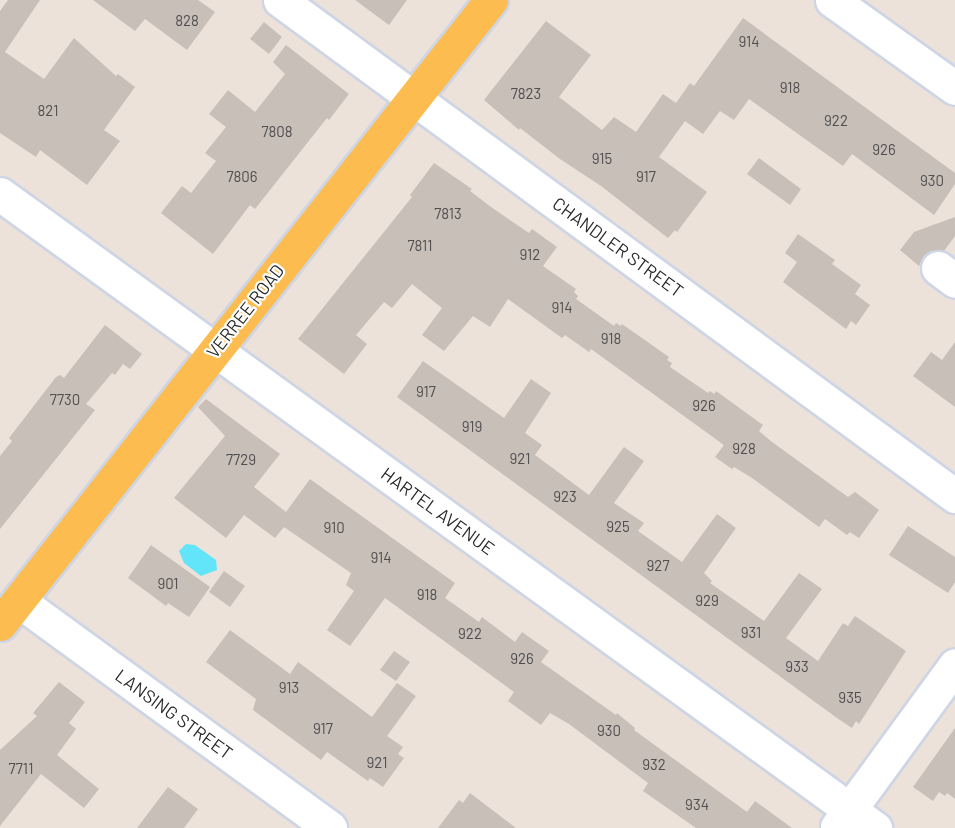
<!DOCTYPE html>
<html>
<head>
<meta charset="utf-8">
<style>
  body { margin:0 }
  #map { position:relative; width:955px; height:828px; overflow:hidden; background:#ede2d9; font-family:Barlow,sans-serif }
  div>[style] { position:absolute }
  .water>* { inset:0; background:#62e5f9 }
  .building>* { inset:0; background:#c8bfb9 }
  .roads { filter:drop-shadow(2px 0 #ced5e4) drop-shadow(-2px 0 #ced5e4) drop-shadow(0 2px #ced5e4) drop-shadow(0 -2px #ced5e4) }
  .minor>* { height:33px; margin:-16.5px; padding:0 16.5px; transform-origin:16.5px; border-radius:16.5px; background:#fff }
  .major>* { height:33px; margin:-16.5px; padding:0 16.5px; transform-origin:16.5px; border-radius:16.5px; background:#fcbc4f }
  span { translate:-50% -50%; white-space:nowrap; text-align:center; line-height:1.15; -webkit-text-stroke:4.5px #fff; paint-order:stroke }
  .number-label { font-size:15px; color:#514e4d }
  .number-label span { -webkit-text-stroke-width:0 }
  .street-label { font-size:18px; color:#292929 }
</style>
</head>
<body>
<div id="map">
  <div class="water">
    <div style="clip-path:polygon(186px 544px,195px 545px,216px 560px,217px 570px,201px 576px,184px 563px,179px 551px)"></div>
  </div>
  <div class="building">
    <div style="clip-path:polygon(8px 0,40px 0,5px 52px,44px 79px,74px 38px,116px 76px,118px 74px,135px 87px,104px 130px,120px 141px,87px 185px,40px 150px,36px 157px,0 133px,0 11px)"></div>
    <div style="clip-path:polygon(93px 0,198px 0,215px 12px,187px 50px,145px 19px,135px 31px)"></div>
    <div style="clip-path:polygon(355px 0,407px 0,389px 25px)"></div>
    <div style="clip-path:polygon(743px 18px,955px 173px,955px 184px,934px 215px,852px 154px,843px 166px,749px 99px,734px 120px,720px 111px,703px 134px,685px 121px,659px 157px,707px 192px,677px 232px,675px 230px,668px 238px,601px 186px,560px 159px,520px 128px,519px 130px,484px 100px,546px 21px,591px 55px,559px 97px,602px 130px,614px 117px,636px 132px,663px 94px,676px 103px,690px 83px,694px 86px)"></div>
    <div style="clip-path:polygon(264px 22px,282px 37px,269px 54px,250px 39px)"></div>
    <div style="clip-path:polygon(286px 45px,349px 94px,329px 120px,327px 118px,255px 209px,250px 205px,213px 254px,161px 213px,182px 186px,191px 193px,216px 161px,205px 153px,226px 127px,209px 114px,228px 90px,255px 112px,285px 74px,273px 62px)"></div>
    <div style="clip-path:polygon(759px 158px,801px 189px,790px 205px,747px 174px)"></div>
    <div style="clip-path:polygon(434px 163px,472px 189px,470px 191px,491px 207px,529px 233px,532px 229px,557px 247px,543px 266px,576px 289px,574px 292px,578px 296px,576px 299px,614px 326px,616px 323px,621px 326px,622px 324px,669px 357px,667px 360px,672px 363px,670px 367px,708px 393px,710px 391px,714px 394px,716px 391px,763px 425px,759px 431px,772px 442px,848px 497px,855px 492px,879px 510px,859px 538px,850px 532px,847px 535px,825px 519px,819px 527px,752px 478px,734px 467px,732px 469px,715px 457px,724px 445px,591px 349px,589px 352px,565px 335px,562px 338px,508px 299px,490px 327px,473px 316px,444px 351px,422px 335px,442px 308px,412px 284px,392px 308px,384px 302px,356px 335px,367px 344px,344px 374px,298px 339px,412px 197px,410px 195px)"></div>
    <div style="clip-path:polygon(955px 217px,955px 236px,944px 251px,931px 251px,924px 256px,919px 266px,900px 250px,914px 232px)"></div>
    <div style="clip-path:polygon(798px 234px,835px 260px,832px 264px,861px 285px,855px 294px,870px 305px,856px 325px,851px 321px,846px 329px,783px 282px,797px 262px,785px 253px)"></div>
    <div style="clip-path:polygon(105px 325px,142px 354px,130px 369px,123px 364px,115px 375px,112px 373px,86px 404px,95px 410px,0 529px,0 456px,12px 441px,9px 438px,56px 377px,60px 375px,64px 378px)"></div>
    <div style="clip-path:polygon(955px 342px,955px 407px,913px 376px,931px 352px,942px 360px)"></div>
    <div style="clip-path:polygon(423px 361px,504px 418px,531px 379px,551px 393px,525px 433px,542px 445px,535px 455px,589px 495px,624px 447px,644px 461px,614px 503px,644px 523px,638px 531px,682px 562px,717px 514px,736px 528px,704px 573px,712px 581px,710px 583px,764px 621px,799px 573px,822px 589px,786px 638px,818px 661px,843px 623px,848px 626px,855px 616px,906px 651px,859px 724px,856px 721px,852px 728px,837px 718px,397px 397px)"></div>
    <div style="clip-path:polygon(206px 399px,280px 454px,254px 487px,286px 512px,310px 479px,455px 583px,445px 598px,479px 622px,482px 617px,515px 642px,522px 632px,549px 651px,541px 662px,616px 715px,617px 713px,635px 728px,634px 730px,747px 812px,755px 801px,792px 828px,696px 828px,643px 791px,648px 783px,569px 724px,550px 713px,541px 725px,508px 701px,514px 692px,385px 598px,350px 646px,327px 630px,354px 591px,346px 585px,351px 573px,284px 527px,275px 538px,244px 515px,226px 538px,174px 498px,225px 436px,198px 407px)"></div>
    <div style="clip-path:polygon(908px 526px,955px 557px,955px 582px,948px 593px,889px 555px)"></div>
    <div style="clip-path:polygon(151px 545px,210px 587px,189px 617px,168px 603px,166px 606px,128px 578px)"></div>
    <div style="clip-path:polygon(224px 571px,245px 586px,230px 607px,209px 592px)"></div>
    <div style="clip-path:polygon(230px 630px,290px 674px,298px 662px,372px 717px,397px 683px,416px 696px,387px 736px,403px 747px,398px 754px,404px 758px,383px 787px,370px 778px,368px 781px,327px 752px,321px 760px,253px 710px,256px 699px,206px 662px)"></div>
    <div style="clip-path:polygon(394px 651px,410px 662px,396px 681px,380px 670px)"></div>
    <div style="clip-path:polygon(59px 682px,85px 702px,69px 723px,76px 729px,57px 755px,99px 789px,84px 808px,41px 774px,0 826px,0 750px,37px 716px,33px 713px)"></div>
    <div style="clip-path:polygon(955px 728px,955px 799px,947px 793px,945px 796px,939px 792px,933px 801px,913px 787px)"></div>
    <div style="clip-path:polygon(168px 787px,198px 809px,184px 828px,137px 828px)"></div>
    <div style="clip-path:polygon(470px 793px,516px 828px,438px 828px,459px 800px,463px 803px)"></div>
  </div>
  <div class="roads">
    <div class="minor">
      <div style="left:280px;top:0;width:838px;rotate:36.31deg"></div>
      <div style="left:832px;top:0;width:151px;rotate:35.6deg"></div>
      <div style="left:0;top:194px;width:1081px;rotate:35.93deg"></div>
      <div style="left:938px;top:268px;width:21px;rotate:37deg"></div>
      <div style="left:19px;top:601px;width:385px;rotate:36.1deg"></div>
      <div style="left:837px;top:827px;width:200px;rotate:-53.9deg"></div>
    </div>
    <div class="major">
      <div style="left:0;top:624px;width:794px;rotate:-51.8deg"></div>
    </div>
  </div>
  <div class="number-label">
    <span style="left:187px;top:21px">828</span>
    <span style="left:749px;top:42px">914</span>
    <span style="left:790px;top:88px">918</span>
    <span style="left:526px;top:94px">7823</span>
    <span style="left:48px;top:111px">821</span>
    <span style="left:836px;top:121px">922</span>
    <span style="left:277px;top:132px">7808</span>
    <span style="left:884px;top:150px">926</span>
    <span style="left:602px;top:159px">915</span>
    <span style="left:242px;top:177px">7806</span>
    <span style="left:646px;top:177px">917</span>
    <span style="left:932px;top:181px">930</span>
    <span style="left:448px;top:214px">7813</span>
    <span style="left:420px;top:246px">7811</span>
    <span style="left:530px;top:255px">912</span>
    <span style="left:562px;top:308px">914</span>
    <span style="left:611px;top:339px">918</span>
    <span style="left:426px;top:392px">917</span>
    <span style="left:65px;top:400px">7730</span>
    <span style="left:704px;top:406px">926</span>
    <span style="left:472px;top:427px">919</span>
    <span style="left:744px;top:449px">928</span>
    <span style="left:520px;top:459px">921</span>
    <span style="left:241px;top:460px">7729</span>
    <span style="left:565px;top:497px">923</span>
    <span style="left:618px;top:527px">925</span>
    <span style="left:334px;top:528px">910</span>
    <span style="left:381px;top:558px">914</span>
    <span style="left:658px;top:566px">927</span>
    <span style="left:168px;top:584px">901</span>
    <span style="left:427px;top:595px">918</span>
    <span style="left:707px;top:601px">929</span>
    <span style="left:751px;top:633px">931</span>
    <span style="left:470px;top:634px">922</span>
    <span style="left:522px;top:659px">926</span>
    <span style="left:797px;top:667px">933</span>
    <span style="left:289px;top:688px">913</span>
    <span style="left:850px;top:698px">935</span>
    <span style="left:323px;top:729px">917</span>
    <span style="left:609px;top:731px">930</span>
    <span style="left:377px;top:763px">921</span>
    <span style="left:654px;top:765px">932</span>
    <span style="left:21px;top:769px">7711</span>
    <span style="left:697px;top:805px">934</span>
  </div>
  <div class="street-label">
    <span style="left:618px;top:247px;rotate:36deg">CHANDLER STREET</span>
    <span style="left:245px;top:311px;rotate:-52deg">VERREE ROAD</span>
    <span style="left:438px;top:511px;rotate:36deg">HARTEL AVENUE</span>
    <span style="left:174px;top:714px;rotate:36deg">LANSING STREET</span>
  </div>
</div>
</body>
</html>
